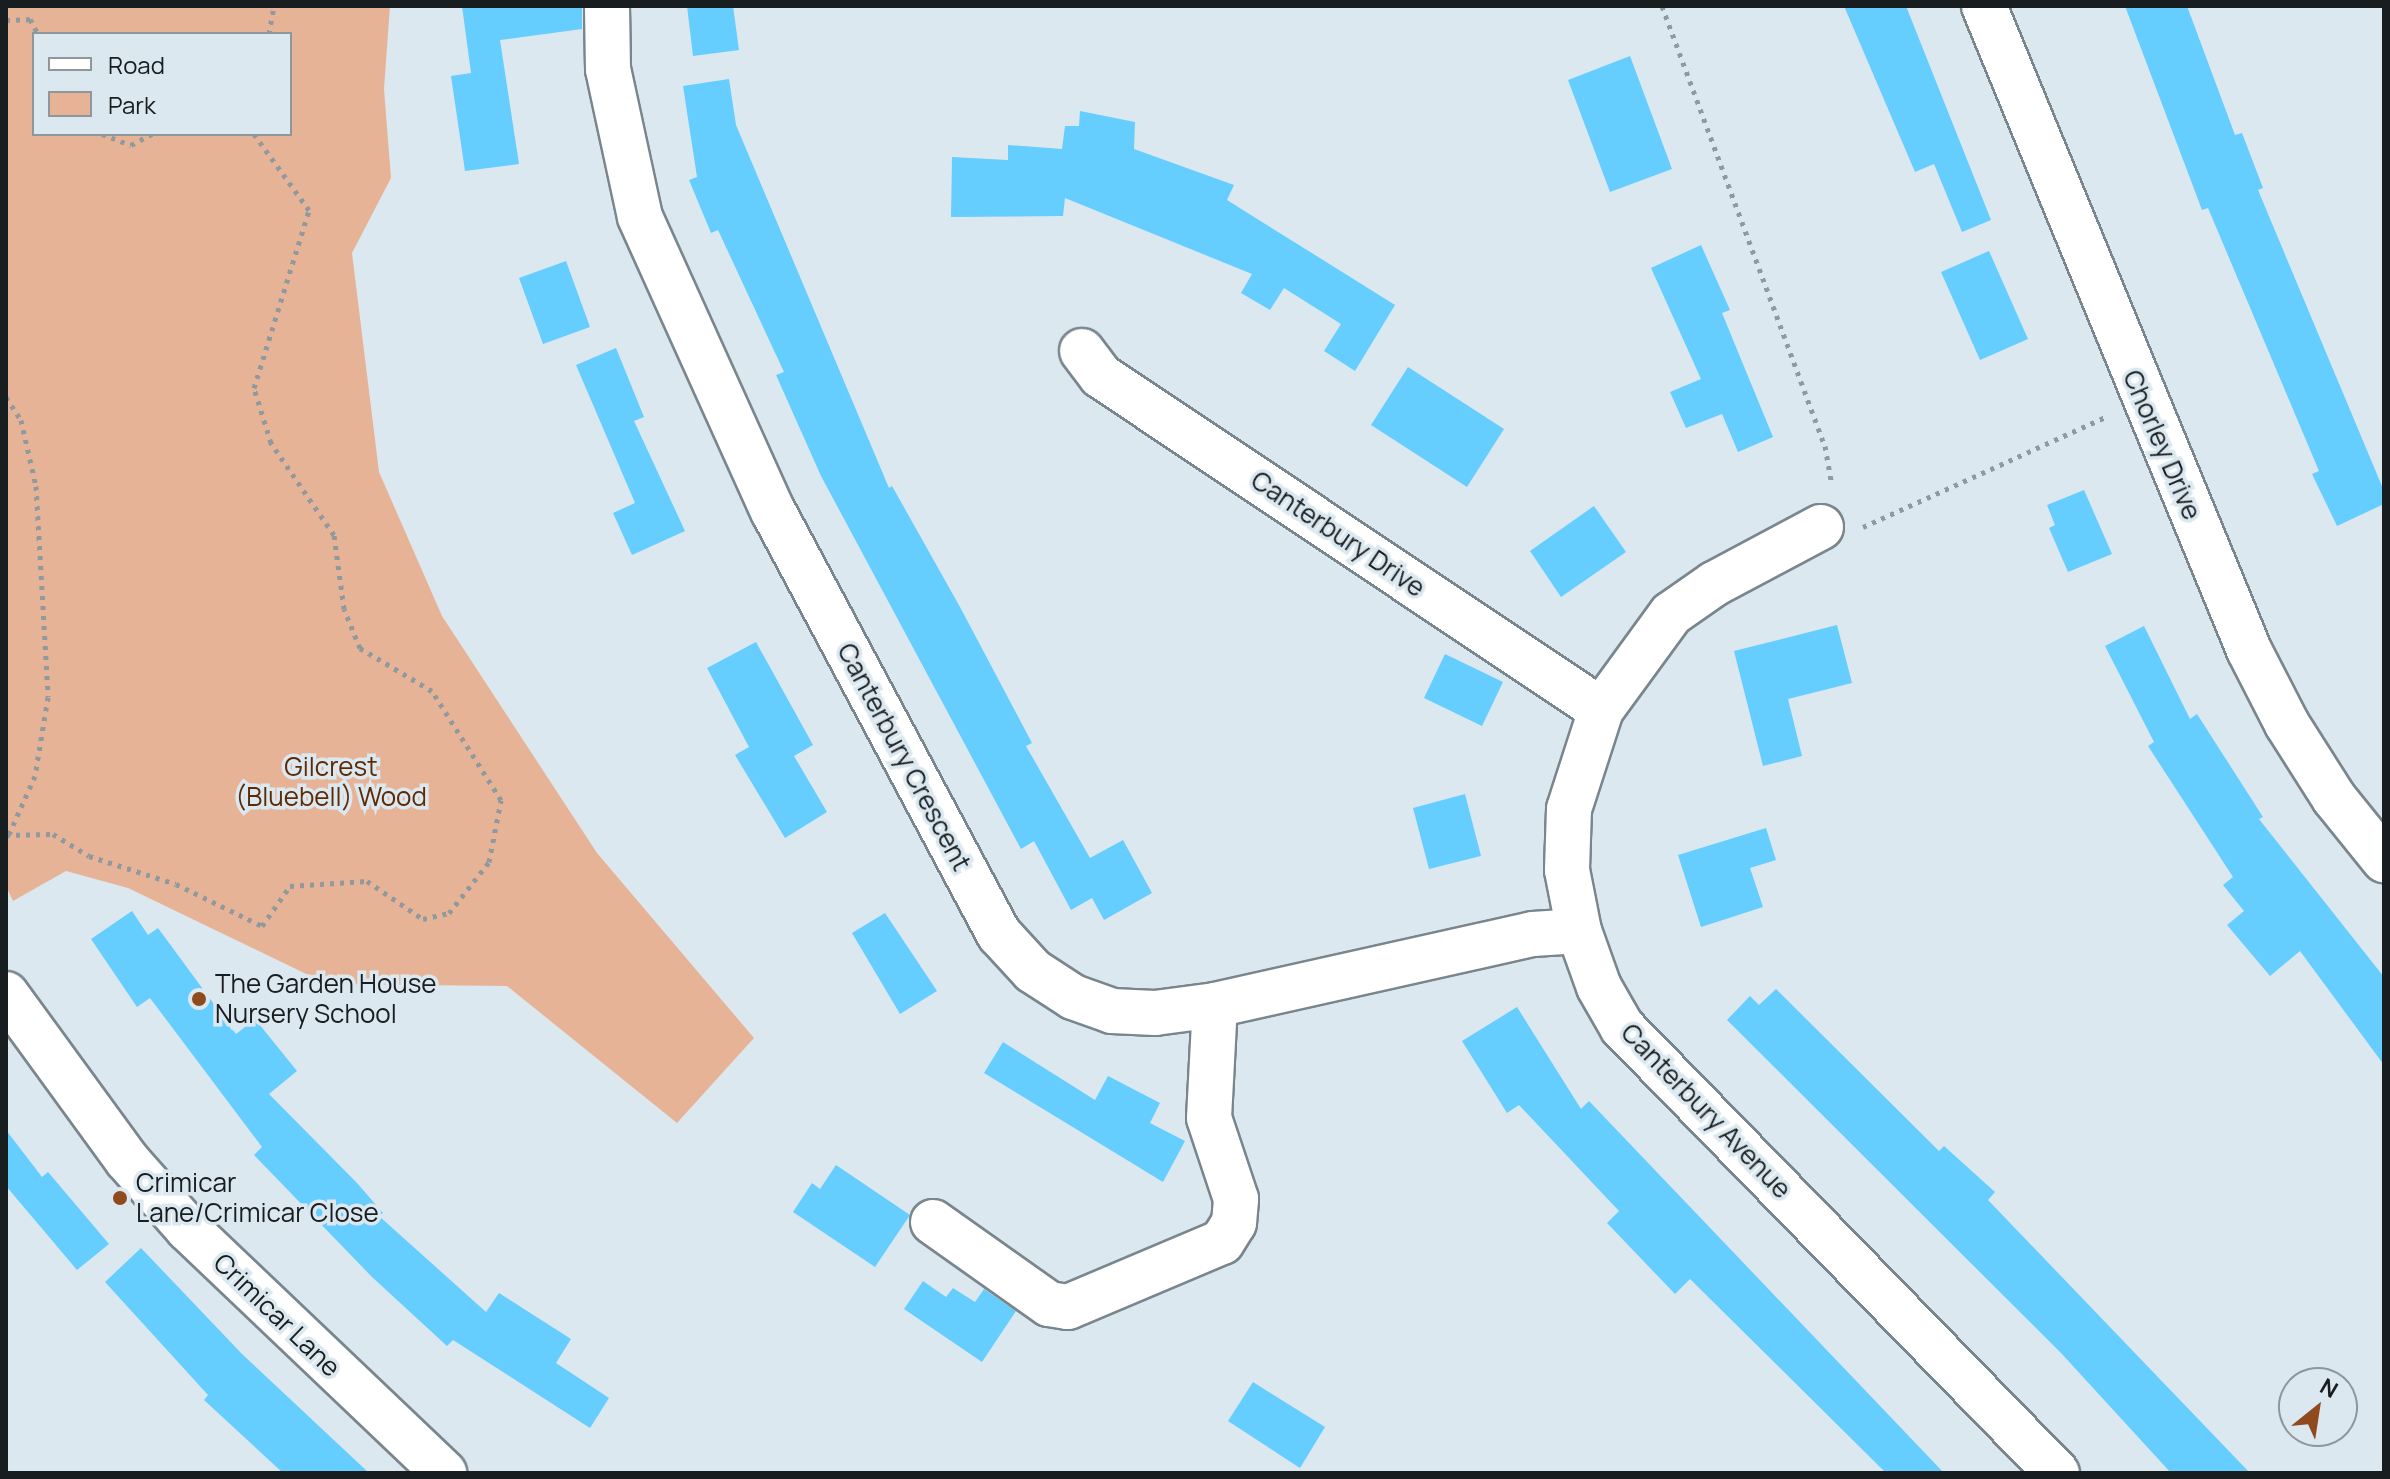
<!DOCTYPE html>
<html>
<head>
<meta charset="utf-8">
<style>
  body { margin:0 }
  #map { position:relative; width:2390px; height:1479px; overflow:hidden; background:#dbe8f0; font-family:Manrope,sans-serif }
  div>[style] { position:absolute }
  .green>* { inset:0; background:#e7b397 }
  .building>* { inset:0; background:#66cdff }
  .path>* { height:5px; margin-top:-2.5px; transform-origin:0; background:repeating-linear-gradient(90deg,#8f999e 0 4px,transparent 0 10px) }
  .roads { filter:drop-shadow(2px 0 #7a868d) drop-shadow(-2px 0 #7a868d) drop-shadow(0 2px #7a868d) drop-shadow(0 -2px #7a868d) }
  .minor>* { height:44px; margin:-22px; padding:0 22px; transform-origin:22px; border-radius:22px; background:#fff }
  .dots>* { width:22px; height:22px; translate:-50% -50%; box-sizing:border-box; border:4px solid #dbe8f0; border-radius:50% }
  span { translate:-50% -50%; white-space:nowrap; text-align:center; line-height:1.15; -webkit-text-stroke:7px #dbe8f0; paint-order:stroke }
  .street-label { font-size:26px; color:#181d1f }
  .park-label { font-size:26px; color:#5f2a03 }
  .poi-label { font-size:26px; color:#181d1f }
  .left { translate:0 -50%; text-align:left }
  .frame { position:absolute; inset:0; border:8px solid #181d1f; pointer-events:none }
  .legend { position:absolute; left:32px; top:32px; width:260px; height:104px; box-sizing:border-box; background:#dbe8f0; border:2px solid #8d979c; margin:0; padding:10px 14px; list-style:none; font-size:24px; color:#181d1f }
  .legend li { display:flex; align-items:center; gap:16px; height:40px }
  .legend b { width:40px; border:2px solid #8d979c }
  .north { position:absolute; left:2278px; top:1367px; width:80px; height:80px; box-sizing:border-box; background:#dbe8f0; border:2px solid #8d979c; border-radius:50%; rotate:30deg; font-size:22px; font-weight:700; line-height:32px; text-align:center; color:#181d1f }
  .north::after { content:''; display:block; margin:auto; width:28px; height:36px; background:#8f4b1e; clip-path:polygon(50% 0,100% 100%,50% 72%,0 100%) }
</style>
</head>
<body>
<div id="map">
  <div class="green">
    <div style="clip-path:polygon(evenodd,6px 6px,390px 6px,384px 89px,391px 178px,352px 253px,379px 472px,442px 616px,597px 853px,754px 1038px,677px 1123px,507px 986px,327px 984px,128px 888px,66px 871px,13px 901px,6px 886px,6px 6px,34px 34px,290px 34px,290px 134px,34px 134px,34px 34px)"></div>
  </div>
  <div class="building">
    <div style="clip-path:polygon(462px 6px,582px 6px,582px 29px,500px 40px,519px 164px,465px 171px,451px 76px,471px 73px)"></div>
    <div style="clip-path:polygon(687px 6px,733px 6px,739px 50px,693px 56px)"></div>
    <div style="clip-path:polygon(1844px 6px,1906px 6px,1991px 220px,1962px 232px,1934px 164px,1915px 172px)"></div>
    <div style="clip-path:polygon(2125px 6px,2187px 6px,2235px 135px,2242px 133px,2263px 188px,2258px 190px,2384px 491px,2384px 504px,2337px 526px,2312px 474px,2319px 471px,2208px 208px,2202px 210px)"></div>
    <div style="clip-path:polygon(1630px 56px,1672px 169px,1610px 192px,1568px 80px)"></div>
    <div style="clip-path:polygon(729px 79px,736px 125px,889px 488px,892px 486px,960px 607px,1032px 743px,1026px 746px,1090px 858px,1123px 840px,1152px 893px,1104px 920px,1092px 898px,1071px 910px,1034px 841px,1021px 849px,821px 476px,776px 375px,784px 372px,718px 230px,711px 233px,689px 180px,697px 177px,683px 86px)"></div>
    <div style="clip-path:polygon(1080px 111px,1135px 122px,1134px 149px,1234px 185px,1227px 200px,1395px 305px,1355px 371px,1324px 351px,1341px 324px,1284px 288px,1270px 310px,1241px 293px,1252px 274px,1065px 198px,1063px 216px,951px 217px,952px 157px,1008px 160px,1008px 145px,1062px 149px,1065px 126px,1079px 126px)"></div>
    <div style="clip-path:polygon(1701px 245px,1730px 310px,1722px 313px,1773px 437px,1738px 452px,1722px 414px,1686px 428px,1670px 392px,1701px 379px,1651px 268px)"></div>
    <div style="clip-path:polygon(1989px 251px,2028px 339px,1980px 360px,1941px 272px)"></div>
    <div style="clip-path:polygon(566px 261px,590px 327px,543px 344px,519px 278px)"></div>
    <div style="clip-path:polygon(616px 348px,644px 417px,634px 421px,685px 531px,632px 555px,613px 513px,635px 503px,576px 365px)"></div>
    <div style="clip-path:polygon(1408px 367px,1504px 429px,1467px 487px,1371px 425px)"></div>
    <div style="clip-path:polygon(2084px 490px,2112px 554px,2068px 572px,2049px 528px,2055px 525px,2047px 505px)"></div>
    <div style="clip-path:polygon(1594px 506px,1626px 552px,1561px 597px,1530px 551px)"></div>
    <div style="clip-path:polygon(1837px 625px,1852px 683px,1788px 699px,1802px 756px,1763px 766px,1734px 651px)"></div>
    <div style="clip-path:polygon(2144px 626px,2190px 719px,2197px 714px,2263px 817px,2259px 819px,2384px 977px,2384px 1065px,2300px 951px,2270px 976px,2227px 925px,2244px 911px,2223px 885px,2233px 877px,2148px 746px,2154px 742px,2105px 646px)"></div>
    <div style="clip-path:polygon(756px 642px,813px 745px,794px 756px,827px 812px,785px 838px,735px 755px,749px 747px,707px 668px)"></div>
    <div style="clip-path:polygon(1445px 654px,1503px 682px,1482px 726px,1424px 698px)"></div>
    <div style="clip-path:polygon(1465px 794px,1481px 856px,1429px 869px,1413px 808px)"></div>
    <div style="clip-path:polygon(1766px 828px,1776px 860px,1750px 868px,1763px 907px,1701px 927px,1678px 855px)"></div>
    <div style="clip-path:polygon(132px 911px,148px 935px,158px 928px,236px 1034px,255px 1019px,297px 1071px,269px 1094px,357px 1183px,383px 1213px,379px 1216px,486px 1312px,499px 1293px,571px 1339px,556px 1363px,609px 1398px,590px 1428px,453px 1340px,447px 1346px,372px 1277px,254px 1155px,262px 1147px,150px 998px,137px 1007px,91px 939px)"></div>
    <div style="clip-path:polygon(885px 913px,937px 991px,900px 1014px,852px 933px)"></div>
    <div style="clip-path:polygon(1776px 989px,1939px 1151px,1944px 1146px,1995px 1192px,1988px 1200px,2250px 1473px,2171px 1473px,2061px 1353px,1727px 1020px,1750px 996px,1759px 1005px)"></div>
    <div style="clip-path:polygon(1517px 1007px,1581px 1109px,1589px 1101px,1944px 1473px,1886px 1473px,1690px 1279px,1675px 1294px,1607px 1223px,1619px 1211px,1519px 1105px,1507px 1113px,1462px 1041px)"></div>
    <div style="clip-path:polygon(1003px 1042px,1095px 1100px,1108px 1076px,1160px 1103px,1150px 1123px,1185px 1141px,1163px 1182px,984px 1073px)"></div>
    <div style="clip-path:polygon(6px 1130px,42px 1177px,48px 1172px,109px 1244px,77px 1270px,6px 1186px)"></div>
    <div style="clip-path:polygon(836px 1165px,910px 1215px,875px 1267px,793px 1212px,812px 1183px,820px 1189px)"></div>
    <div style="clip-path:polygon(141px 1248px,242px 1354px,369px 1473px,283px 1473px,204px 1400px,208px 1395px,105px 1282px)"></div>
    <div style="clip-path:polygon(923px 1281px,946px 1297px,953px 1288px,975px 1302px,984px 1289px,1016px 1311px,982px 1362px,904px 1309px)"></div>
    <div style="clip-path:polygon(1253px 1382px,1325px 1427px,1300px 1468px,1228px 1421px)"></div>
  </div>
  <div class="path">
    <div style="left:1662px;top:6px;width:469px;rotate:69.7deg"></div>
    <div style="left:1825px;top:446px;width:39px;rotate:80deg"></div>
    <div style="left:6px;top:20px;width:24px;rotate:-2deg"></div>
    <div style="left:30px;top:19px;width:17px;rotate:62deg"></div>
    <div style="left:269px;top:34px;width:28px;rotate:-80deg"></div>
    <div style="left:102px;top:134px;width:31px;rotate:21deg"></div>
    <div style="left:131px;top:145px;width:24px;rotate:-28deg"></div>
    <div style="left:6px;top:397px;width:27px;rotate:57deg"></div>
    <div style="left:21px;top:420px;width:68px;rotate:77.2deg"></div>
    <div style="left:36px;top:486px;width:211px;rotate:86.7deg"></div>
    <div style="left:48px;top:697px;width:80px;rotate:99.3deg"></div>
    <div style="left:35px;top:776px;width:64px;rotate:114.1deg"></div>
    <div style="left:1863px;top:527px;width:266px;rotate:-24.4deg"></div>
    <div style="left:6px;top:835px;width:47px;rotate:-1.2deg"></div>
    <div style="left:53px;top:834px;width:42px;rotate:31.4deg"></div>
    <div style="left:89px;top:856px;width:91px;rotate:17.8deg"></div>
    <div style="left:176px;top:884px;width:96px;rotate:26deg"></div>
    <div style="left:262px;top:926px;width:49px;rotate:-55deg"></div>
    <div style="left:290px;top:886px;width:77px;rotate:-3.7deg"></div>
    <div style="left:367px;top:881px;width:68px;rotate:34.2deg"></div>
    <div style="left:423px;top:919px;width:27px;rotate:-13deg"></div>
    <div style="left:449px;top:913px;width:65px;rotate:-51.9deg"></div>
    <div style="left:489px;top:862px;width:63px;rotate:-79deg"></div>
    <div style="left:501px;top:800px;width:129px;rotate:-122.3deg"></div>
    <div style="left:432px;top:691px;width:84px;rotate:-149.2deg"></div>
    <div style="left:360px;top:648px;width:42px;rotate:-112.3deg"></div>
    <div style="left:344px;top:609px;width:75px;rotate:-97.7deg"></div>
    <div style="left:334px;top:535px;width:112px;rotate:-124.4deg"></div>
    <div style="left:271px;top:443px;width:58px;rotate:-107.2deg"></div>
    <div style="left:254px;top:388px;width:186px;rotate:-72.8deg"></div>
    <div style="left:309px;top:210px;width:94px;rotate:-125.9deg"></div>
  </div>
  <div class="roads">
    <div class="minor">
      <div style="left:607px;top:6px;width:63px;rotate:89.1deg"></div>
      <div style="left:608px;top:69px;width:151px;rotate:77.8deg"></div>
      <div style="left:640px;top:217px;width:323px;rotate:65.7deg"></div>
      <div style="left:773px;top:511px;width:480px;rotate:61.9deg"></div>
      <div style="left:999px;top:934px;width:50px;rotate:47.4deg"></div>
      <div style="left:1033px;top:971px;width:48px;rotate:33deg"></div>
      <div style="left:1073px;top:997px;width:41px;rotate:19.7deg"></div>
      <div style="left:1112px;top:1011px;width:43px;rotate:2.7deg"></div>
      <div style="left:1155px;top:1013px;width:61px;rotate:-7.6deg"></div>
      <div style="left:1215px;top:1005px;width:326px;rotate:-12.6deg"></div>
      <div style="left:1533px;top:934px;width:46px;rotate:-3.7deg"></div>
      <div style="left:1984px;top:6px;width:696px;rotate:67.63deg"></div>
      <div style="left:2249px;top:650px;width:83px;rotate:62.8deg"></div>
      <div style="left:2287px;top:724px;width:88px;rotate:57.6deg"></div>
      <div style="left:2334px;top:798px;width:80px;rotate:51.1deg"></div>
      <div style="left:1082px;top:351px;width:31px;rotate:53deg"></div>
      <div style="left:1101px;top:376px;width:601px;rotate:33.74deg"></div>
      <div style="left:1821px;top:527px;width:121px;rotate:152deg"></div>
      <div style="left:1714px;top:584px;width:52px;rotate:145.1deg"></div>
      <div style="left:1671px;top:614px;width:119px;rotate:126.1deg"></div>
      <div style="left:1601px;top:710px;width:104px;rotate:107.9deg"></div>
      <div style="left:1569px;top:809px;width:61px;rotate:91.9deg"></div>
      <div style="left:1567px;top:870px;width:62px;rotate:78.9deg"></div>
      <div style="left:1579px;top:931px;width:59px;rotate:70.3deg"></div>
      <div style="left:1599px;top:987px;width:46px;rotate:60.1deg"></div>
      <div style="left:1622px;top:1027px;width:623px;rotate:45.72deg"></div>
      <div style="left:6px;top:994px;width:205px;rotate:53.9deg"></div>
      <div style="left:127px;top:1160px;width:92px;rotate:48.5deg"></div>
      <div style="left:188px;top:1229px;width:354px;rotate:43.6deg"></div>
      <div style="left:933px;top:1222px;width:142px;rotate:35.3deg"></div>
      <div style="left:1049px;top:1304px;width:19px;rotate:9deg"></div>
      <div style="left:1068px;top:1307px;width:167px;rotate:-22.9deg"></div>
      <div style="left:1222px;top:1242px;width:22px;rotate:-58deg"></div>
      <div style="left:1234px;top:1223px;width:24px;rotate:-85deg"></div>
      <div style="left:1236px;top:1199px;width:85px;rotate:-108.4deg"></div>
      <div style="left:1209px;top:1118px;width:113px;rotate:-87deg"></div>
    </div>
  </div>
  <div class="dots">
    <div style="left:199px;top:999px;background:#8f4b1e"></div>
    <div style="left:120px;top:1198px;background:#8f4b1e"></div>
  </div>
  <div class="street-label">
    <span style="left:2162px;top:445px;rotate:67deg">Chorley Drive</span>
    <span style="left:1338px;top:534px;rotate:34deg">Canterbury Drive</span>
    <span style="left:904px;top:757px;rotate:62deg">Canterbury Crescent</span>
    <span style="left:1706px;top:1111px;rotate:46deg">Canterbury Avenue</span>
    <span style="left:277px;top:1315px;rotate:44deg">Crimicar Lane</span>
  </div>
  <div class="park-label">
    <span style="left:331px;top:782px">Gilcrest<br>(Bluebell) Wood</span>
  </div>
  <div class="poi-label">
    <span class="left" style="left:215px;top:999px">The Garden House<br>Nursery School</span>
    <span class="left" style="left:136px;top:1198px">Crimicar<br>Lane/Crimicar Close</span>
  </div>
  <div class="frame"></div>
  <ul class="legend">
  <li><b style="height:10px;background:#fff"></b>Road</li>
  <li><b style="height:22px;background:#e7b397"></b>Park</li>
  </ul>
  <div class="north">N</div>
</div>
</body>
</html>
